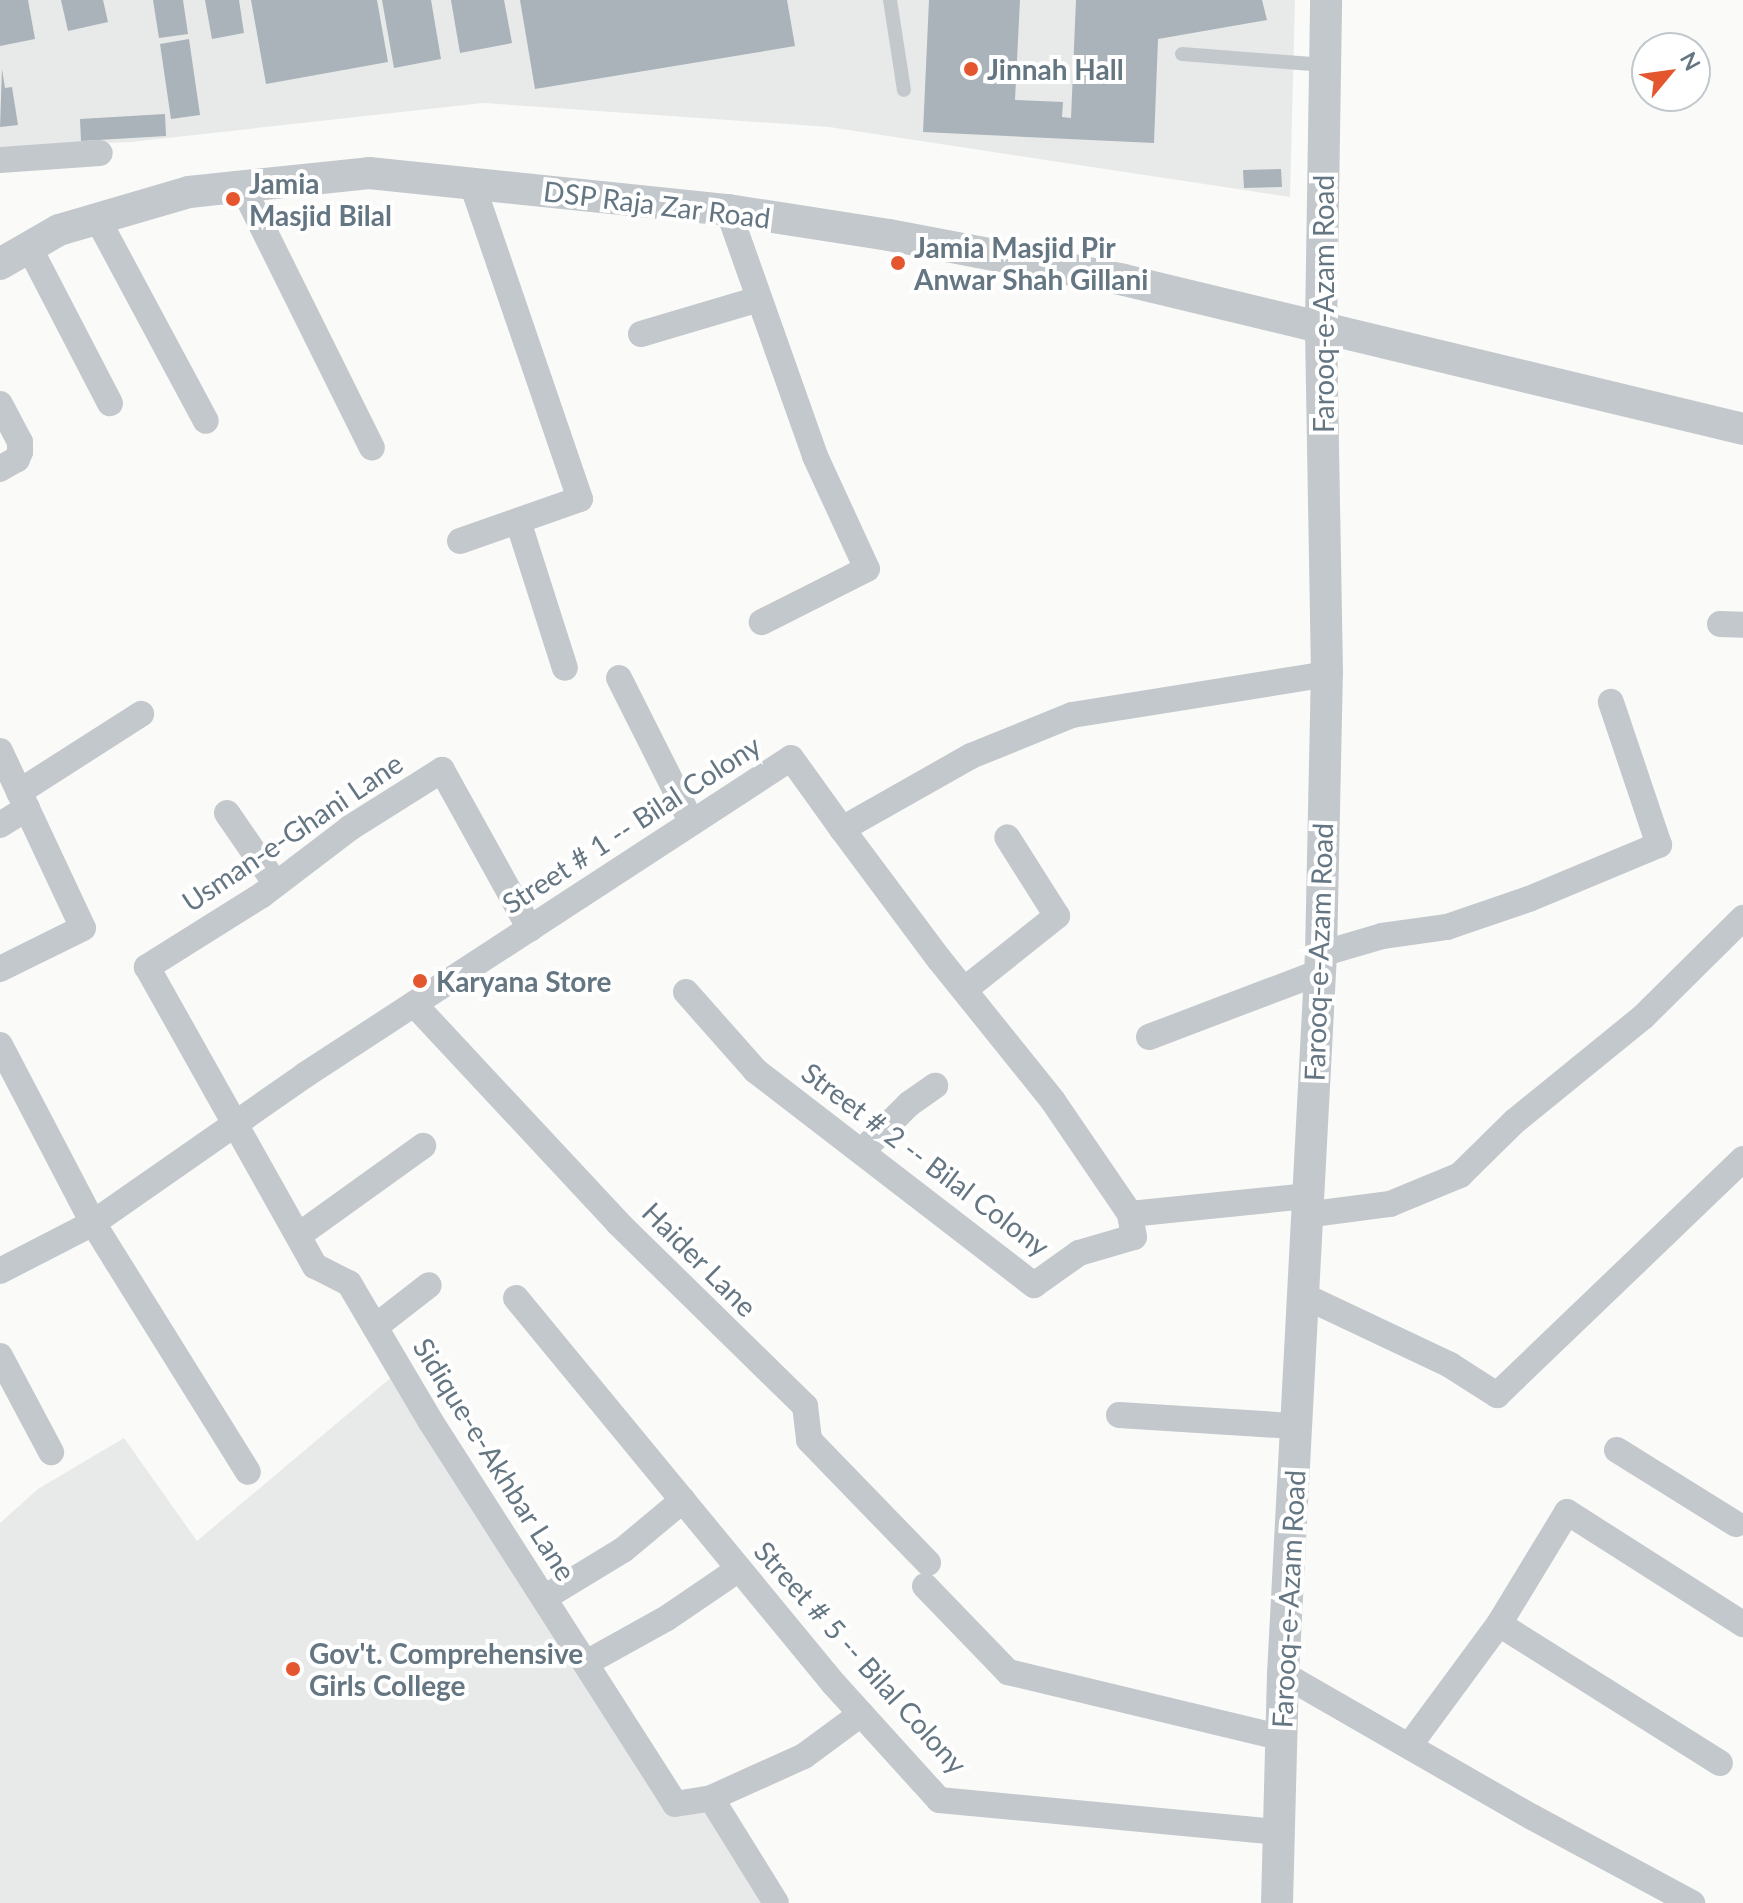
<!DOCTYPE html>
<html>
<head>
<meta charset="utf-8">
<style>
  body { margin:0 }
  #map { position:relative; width:1743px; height:1903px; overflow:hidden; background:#fafaf8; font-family:Lato,sans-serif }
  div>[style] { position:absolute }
  .built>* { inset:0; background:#e8e9e9 }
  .building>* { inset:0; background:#aab3b9 }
  .service>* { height:14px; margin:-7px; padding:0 7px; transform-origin:7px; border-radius:7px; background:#c3c8cc }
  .minor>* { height:26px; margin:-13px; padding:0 13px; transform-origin:13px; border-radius:13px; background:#c3c8cc }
  .tertiary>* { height:32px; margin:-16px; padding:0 16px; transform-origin:16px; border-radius:16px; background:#c3c8cc }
  .dots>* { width:22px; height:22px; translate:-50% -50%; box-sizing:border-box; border:4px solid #fff; border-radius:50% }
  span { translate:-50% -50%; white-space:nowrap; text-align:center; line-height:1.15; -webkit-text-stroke:8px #fff; paint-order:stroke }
  .poi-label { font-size:28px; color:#657683; font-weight:700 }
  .left { translate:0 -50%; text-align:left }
  .street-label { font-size:28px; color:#657683 }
  .north { position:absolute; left:1631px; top:32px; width:80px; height:80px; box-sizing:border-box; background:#fff; border:2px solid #c1c8cd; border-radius:50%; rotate:61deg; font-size:22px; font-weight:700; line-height:32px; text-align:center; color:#657683 }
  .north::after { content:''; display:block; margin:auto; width:28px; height:36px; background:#e4572e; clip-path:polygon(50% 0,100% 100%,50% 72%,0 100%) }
</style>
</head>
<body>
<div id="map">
  <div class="built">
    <div style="clip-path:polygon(0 0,1295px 0,1290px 197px,829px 127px,483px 103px,131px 142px,0 147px)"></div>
    <div style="clip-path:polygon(393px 1376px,675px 1804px,711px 1798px,776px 1903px,0 1903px,0 1523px,38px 1489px,124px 1438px,197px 1541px)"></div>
  </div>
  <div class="building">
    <div style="clip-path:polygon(0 0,28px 0,35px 39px,0 46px)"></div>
    <div style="clip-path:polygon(61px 0,103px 0,108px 22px,68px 31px)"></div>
    <div style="clip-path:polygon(153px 0,183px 0,188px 34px,159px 38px)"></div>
    <div style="clip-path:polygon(205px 0,239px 0,244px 33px,212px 39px)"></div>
    <div style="clip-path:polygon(251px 0,377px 0,388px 62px,266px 84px)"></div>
    <div style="clip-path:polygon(382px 0,431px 0,441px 59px,394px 68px)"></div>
    <div style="clip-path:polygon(451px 0,504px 0,512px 43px,460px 53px)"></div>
    <div style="clip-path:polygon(520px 0,787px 0,795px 46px,535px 89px)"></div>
    <div style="clip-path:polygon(929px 0,1020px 0,1015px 100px,1063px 102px,1062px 117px,1071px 118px,1076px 0,1262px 0,1267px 20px,1158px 39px,1154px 143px,923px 132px)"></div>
    <div style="clip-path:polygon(189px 39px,200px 115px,171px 119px,160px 44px)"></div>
    <div style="clip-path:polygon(2px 69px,5px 88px,12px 87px,18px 125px,0 127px)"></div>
    <div style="clip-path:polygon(165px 114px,166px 136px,81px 141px,80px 119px)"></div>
    <div style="clip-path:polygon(1281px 169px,1282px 187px,1244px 188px,1243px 170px)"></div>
  </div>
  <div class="service">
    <div style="left:890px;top:0;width:91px;rotate:81.2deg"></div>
    <div style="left:1182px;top:54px;width:143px;rotate:4.4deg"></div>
  </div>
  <div class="minor">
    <div style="left:0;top:160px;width:100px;rotate:-4deg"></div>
    <div style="left:242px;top:186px;width:292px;rotate:63.6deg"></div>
    <div style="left:728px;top:210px;width:261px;rotate:70.5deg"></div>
    <div style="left:815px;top:456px;width:124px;rotate:65.3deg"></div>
    <div style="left:867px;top:569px;width:118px;rotate:153.2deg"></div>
    <div style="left:97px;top:218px;width:230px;rotate:61.8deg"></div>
    <div style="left:29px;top:247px;width:176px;rotate:62.6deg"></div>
    <div style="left:641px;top:334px;width:123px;rotate:-16.5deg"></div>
    <div style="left:0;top:404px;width:43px;rotate:62.2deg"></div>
    <div style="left:20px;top:442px;width:10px;rotate:90deg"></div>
    <div style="left:20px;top:452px;width:8px;rotate:113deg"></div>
    <div style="left:17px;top:459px;width:20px;rotate:150deg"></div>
    <div style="left:518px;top:521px;width:154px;rotate:72.3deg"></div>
    <div style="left:460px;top:541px;width:127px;rotate:-19.3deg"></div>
    <div style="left:580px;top:499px;width:334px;rotate:-108.9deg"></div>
    <div style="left:1720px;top:624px;width:23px;rotate:2deg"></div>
    <div style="left:619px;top:678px;width:162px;rotate:63.3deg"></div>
    <div style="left:0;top:751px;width:195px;rotate:64.9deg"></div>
    <div style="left:83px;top:928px;width:93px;rotate:153.7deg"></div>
    <div style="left:19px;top:792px;width:145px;rotate:-32.6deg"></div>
    <div style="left:227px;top:813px;width:86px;rotate:55.4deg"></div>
    <div style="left:0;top:825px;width:32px;rotate:-32deg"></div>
    <div style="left:842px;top:829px;width:162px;rotate:53.3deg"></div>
    <div style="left:939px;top:959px;width:182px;rotate:51.2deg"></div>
    <div style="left:1053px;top:1101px;width:137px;rotate:55.7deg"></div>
    <div style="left:1130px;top:1214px;width:177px;rotate:-5.8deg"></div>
    <div style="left:530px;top:929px;width:182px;rotate:-119deg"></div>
    <div style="left:442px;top:770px;width:109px;rotate:147.8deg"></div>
    <div style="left:350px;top:828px;width:111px;rotate:142.7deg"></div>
    <div style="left:262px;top:895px;width:136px;rotate:147.9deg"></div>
    <div style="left:147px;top:967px;width:343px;rotate:60.7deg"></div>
    <div style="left:315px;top:1266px;width:38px;rotate:27deg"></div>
    <div style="left:349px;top:1283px;width:161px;rotate:59.5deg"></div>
    <div style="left:431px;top:1422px;width:453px;rotate:57.4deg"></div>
    <div style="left:675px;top:1804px;width:36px;rotate:-9deg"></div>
    <div style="left:711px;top:1798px;width:102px;rotate:-24.3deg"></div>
    <div style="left:804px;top:1756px;width:71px;rotate:-36.4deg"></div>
    <div style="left:1321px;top:954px;width:64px;rotate:-16.4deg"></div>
    <div style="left:1382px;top:936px;width:66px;rotate:-7.9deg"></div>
    <div style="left:1447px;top:927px;width:87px;rotate:-18.9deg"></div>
    <div style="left:1529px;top:899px;width:141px;rotate:-22.6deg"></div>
    <div style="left:1659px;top:845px;width:151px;rotate:-108.6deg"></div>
    <div style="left:964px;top:990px;width:119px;rotate:-38.5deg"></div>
    <div style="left:1057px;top:916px;width:93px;rotate:-122.3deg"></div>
    <div style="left:686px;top:992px;width:106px;rotate:48.5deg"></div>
    <div style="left:756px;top:1071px;width:351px;rotate:37.6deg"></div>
    <div style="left:1034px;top:1285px;width:55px;rotate:-35.4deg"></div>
    <div style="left:1079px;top:1253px;width:57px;rotate:-16.2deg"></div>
    <div style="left:1134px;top:1237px;width:23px;rotate:-100deg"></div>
    <div style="left:414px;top:1004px;width:299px;rotate:47deg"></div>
    <div style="left:618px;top:1223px;width:262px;rotate:44.4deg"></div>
    <div style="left:805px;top:1406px;width:34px;rotate:83deg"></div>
    <div style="left:809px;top:1440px;width:171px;rotate:45.9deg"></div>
    <div style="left:1149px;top:1037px;width:183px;rotate:-20.8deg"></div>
    <div style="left:0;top:1045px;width:201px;rotate:62.4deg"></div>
    <div style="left:93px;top:1223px;width:293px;rotate:58.1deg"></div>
    <div style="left:862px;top:1151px;width:66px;rotate:-45deg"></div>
    <div style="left:909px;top:1104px;width:32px;rotate:-35deg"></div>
    <div style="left:1305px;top:1215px;width:86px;rotate:-7.4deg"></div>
    <div style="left:1390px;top:1204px;width:76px;rotate:-22.5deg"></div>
    <div style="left:1460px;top:1175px;width:77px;rotate:-44.5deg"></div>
    <div style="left:1515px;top:1121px;width:165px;rotate:-39.1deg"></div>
    <div style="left:1643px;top:1017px;width:141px;rotate:-44.7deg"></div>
    <div style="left:299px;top:1235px;width:153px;rotate:-35.7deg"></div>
    <div style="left:0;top:1271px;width:105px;rotate:-27.3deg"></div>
    <div style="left:93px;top:1223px;width:259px;rotate:-34.9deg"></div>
    <div style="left:305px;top:1075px;width:580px;rotate:-33.11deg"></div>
    <div style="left:791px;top:758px;width:87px;rotate:54.3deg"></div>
    <div style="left:842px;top:829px;width:148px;rotate:-29.5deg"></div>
    <div style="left:971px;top:756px;width:109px;rotate:-22.1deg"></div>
    <div style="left:1072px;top:715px;width:258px;rotate:-9.1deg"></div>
    <div style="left:1302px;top:1295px;width:164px;rotate:25.3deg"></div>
    <div style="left:1450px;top:1365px;width:56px;rotate:32.6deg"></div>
    <div style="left:1497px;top:1395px;width:341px;rotate:-43.8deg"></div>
    <div style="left:516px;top:1298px;width:500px;rotate:50.52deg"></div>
    <div style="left:834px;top:1684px;width:156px;rotate:47.8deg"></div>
    <div style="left:939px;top:1800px;width:342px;rotate:5.4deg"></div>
    <div style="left:375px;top:1327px;width:68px;rotate:-37.9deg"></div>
    <div style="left:0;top:1356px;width:109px;rotate:62deg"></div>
    <div style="left:1119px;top:1415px;width:177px;rotate:3.6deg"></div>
    <div style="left:1617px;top:1450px;width:140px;rotate:31.9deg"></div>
    <div style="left:925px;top:1586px;width:120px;rotate:46deg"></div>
    <div style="left:1008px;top:1672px;width:282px;rotate:13.5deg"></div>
    <div style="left:544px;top:1598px;width:92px;rotate:-31.3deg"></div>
    <div style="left:623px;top:1550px;width:78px;rotate:-39.8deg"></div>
    <div style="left:1499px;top:1624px;width:261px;rotate:32.2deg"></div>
    <div style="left:586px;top:1663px;width:93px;rotate:-29.1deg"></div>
    <div style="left:667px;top:1618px;width:87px;rotate:-34.2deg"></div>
    <div style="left:1283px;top:1674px;width:287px;rotate:29.9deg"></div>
    <div style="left:1532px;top:1817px;width:182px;rotate:28.3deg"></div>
    <div style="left:1409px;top:1746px;width:152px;rotate:-53.6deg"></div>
    <div style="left:1499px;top:1624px;width:131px;rotate:-58.7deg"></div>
    <div style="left:1567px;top:1512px;width:209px;rotate:32.5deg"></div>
    <div style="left:711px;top:1798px;width:123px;rotate:58.2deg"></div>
  </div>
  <div class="tertiary">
    <div style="left:0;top:264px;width:68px;rotate:-30deg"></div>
    <div style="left:59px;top:230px;width:135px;rotate:-16.3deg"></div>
    <div style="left:189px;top:192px;width:181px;rotate:-6deg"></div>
    <div style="left:369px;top:173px;width:361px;rotate:5.9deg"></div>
    <div style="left:728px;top:210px;width:163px;rotate:8.8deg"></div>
    <div style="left:889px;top:235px;width:239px;rotate:10.8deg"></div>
    <div style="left:1124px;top:280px;width:637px;rotate:13.53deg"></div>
    <div style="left:1277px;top:1903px;width:229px;rotate:-88.5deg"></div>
    <div style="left:1283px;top:1674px;width:721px;rotate:-86.98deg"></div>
    <div style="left:1321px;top:954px;width:280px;rotate:-88.8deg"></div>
    <div style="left:1327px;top:674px;width:348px;rotate:-91deg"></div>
    <div style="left:1321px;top:326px;width:326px;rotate:-89.1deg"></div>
  </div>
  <div class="dots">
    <div style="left:971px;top:69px;background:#e4572e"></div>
    <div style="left:233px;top:199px;background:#e4572e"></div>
    <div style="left:898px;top:263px;background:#e4572e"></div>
    <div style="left:420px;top:981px;background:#e4572e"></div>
    <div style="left:293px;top:1669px;background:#e4572e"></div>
  </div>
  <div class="poi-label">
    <span class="left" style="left:987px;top:69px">Jinnah Hall</span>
    <span class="left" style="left:249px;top:199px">Jamia<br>Masjid Bilal</span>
    <span class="left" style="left:914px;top:263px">Jamia Masjid Pir<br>Anwar Shah Gillani</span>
    <span class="left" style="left:436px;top:981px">Karyana Store</span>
    <span class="left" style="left:309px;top:1669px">Gov't. Comprehensive<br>Girls College</span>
  </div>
  <div class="street-label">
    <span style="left:657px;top:204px;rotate:7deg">DSP Raja Zar Road</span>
    <span style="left:1323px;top:304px;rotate:-90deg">Farooq-e-Azam Road</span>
    <span style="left:631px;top:824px;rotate:-33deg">Street # 1 -- Bilal Colony</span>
    <span style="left:292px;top:832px;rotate:-34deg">Usman-e-Ghani Lane</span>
    <span style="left:1318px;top:952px;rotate:-88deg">Farooq-e-Azam Road</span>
    <span style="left:926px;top:1159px;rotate:37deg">Street # 2 -- Bilal Colony</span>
    <span style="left:700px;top:1259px;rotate:45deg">Haider Lane</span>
    <span style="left:495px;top:1459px;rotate:58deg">Sidique-e-Akhbar Lane</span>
    <span style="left:1288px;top:1599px;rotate:-87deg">Farooq-e-Azam Road</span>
    <span style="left:861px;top:1657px;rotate:48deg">Street # 5 -- Bilal Colony</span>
  </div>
  <div class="north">N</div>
</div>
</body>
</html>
